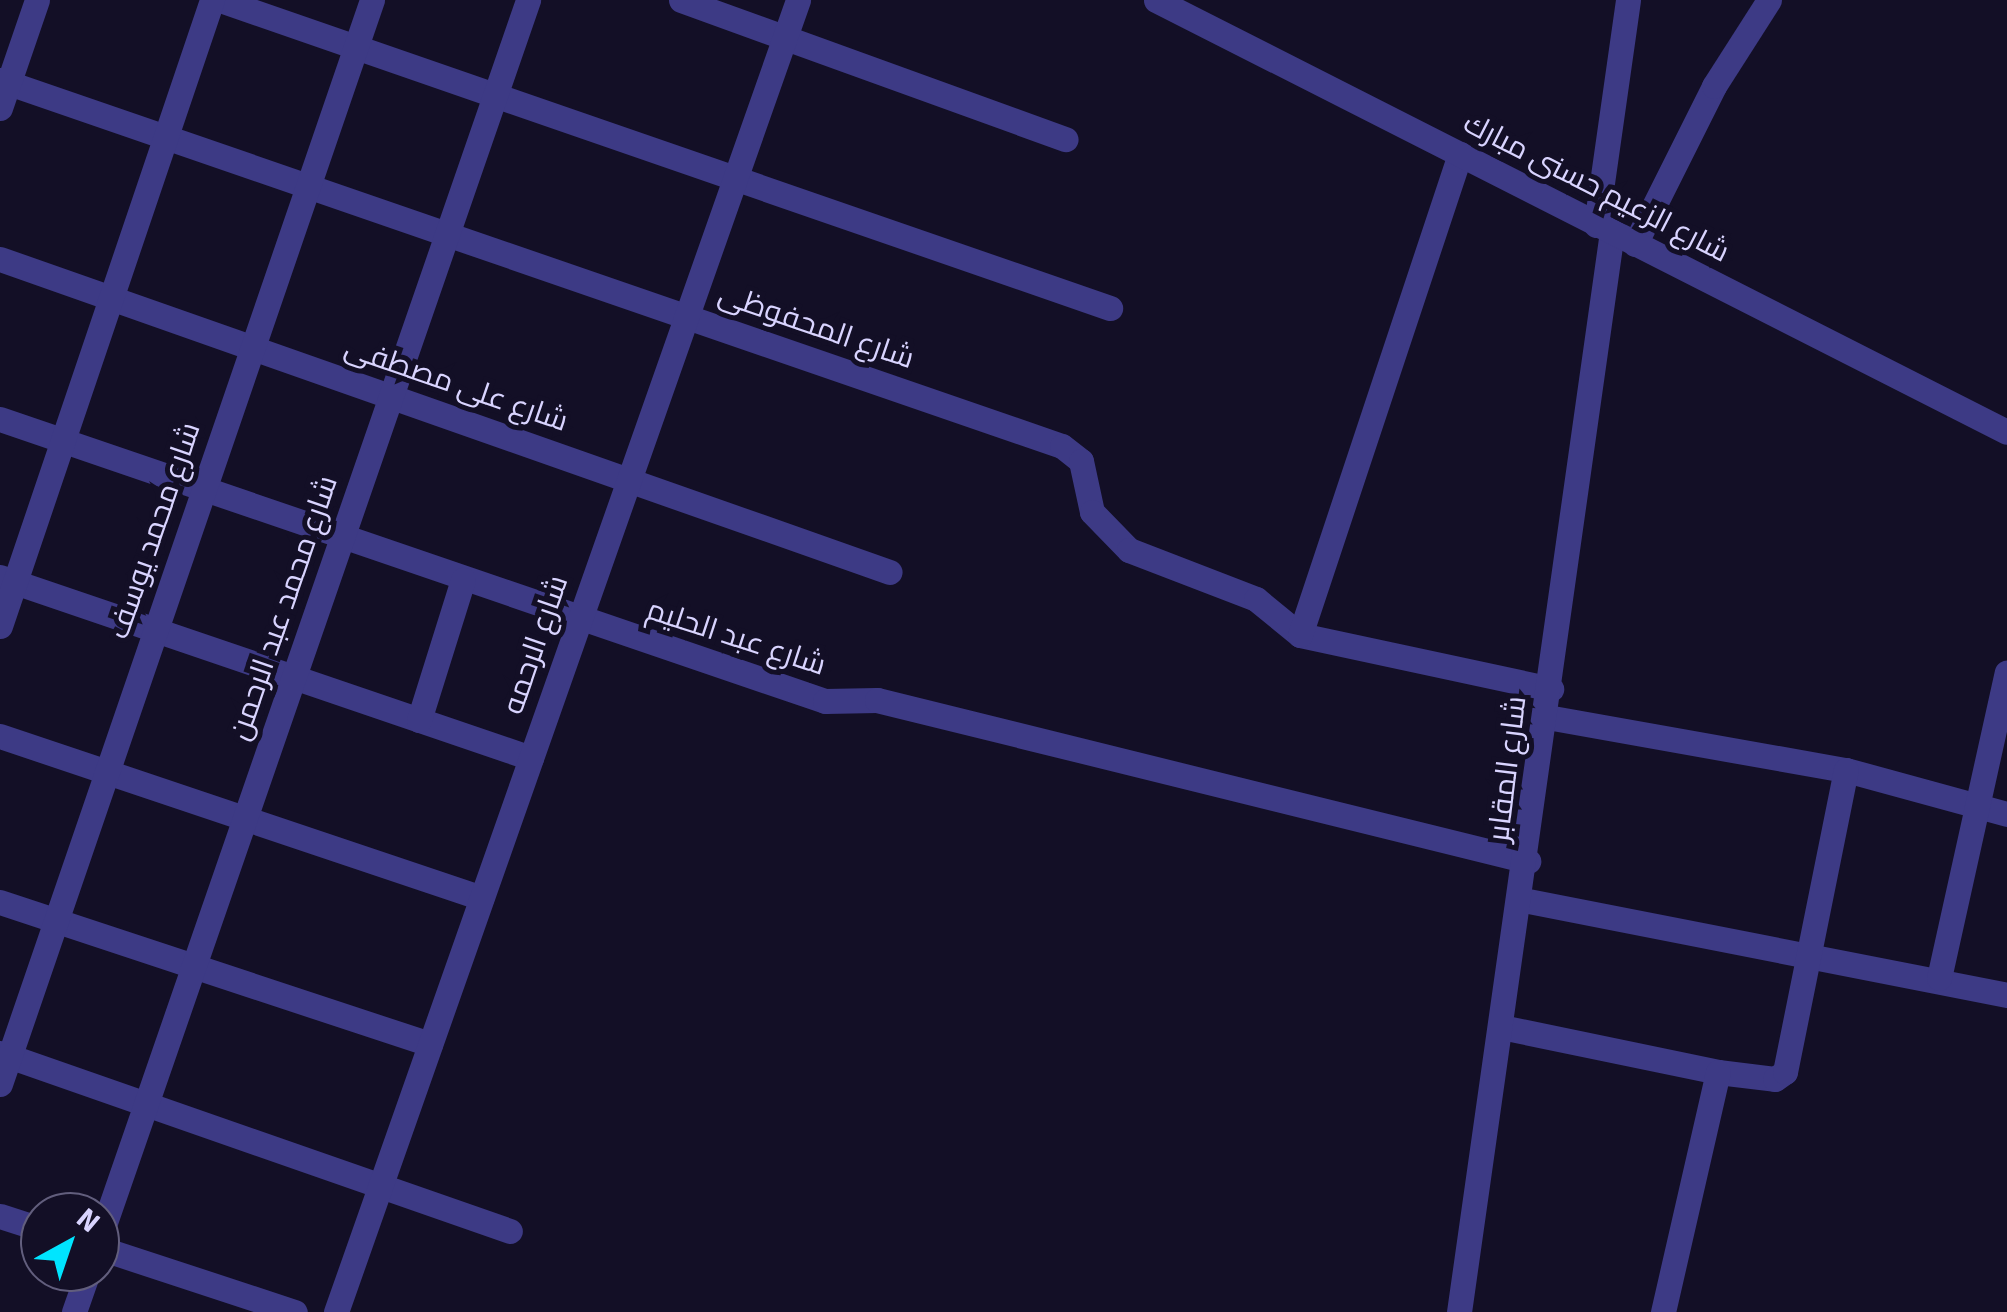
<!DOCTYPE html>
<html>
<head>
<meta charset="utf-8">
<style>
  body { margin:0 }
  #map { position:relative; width:2007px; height:1312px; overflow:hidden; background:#130f26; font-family:Signika,Cairo,sans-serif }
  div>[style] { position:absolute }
  .minor>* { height:25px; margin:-12.5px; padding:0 12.5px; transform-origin:12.5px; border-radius:12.5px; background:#3d3a85 }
  .tertiary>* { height:25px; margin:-12.5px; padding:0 12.5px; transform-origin:12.5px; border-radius:12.5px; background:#3d3a85 }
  span { translate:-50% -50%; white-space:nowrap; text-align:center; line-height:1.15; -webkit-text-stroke:10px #130f26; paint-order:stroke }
  .street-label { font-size:30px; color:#d9d4ff }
  .north { position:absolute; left:20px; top:1192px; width:100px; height:100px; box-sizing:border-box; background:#130f26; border:2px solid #625e7d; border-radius:50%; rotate:40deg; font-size:28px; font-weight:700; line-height:40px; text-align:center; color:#d9d4ff }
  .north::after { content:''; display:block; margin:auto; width:35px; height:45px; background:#00e5ff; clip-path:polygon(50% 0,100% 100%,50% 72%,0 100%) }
</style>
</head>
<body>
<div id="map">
  <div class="minor">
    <div style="left:220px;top:0;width:942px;rotate:19.09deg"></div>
    <div style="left:681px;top:0;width:409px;rotate:19.9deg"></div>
    <div style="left:0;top:80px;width:1123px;rotate:19.02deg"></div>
    <div style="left:1062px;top:446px;width:24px;rotate:38deg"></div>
    <div style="left:1081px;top:461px;width:52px;rotate:77.8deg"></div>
    <div style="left:1092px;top:512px;width:53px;rotate:45.8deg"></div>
    <div style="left:1129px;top:550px;width:136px;rotate:21.1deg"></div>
    <div style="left:1256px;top:599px;width:57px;rotate:39.3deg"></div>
    <div style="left:1300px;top:635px;width:257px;rotate:12.1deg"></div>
    <div style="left:0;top:108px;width:114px;rotate:-71.1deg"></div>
    <div style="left:1596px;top:225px;width:227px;rotate:-81.9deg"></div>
    <div style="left:1635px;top:244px;width:177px;rotate:-63.4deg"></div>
    <div style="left:1714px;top:86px;width:102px;rotate:-57.4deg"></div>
    <div style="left:0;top:259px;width:943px;rotate:19.38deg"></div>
    <div style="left:0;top:419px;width:872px;rotate:18.87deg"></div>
    <div style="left:825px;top:701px;width:52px;rotate:-1.1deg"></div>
    <div style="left:877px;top:700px;width:671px;rotate:13.89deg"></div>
    <div style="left:0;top:577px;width:561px;rotate:18.82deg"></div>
    <div style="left:0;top:626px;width:661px;rotate:-71.29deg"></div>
    <div style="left:1300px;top:635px;width:507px;rotate:-71.6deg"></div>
    <div style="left:1547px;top:717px;width:304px;rotate:10.1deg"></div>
    <div style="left:1846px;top:770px;width:167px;rotate:15.3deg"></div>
    <div style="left:419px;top:720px;width:147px;rotate:-72.6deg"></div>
    <div style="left:0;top:736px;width:508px;rotate:18.58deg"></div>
    <div style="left:1523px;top:900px;width:493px;rotate:11.1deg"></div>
    <div style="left:0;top:902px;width:453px;rotate:18.3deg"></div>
    <div style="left:1939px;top:978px;width:313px;rotate:-77.5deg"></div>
    <div style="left:1506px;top:1028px;width:217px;rotate:11.7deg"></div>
    <div style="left:1718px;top:1072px;width:57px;rotate:7deg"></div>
    <div style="left:1775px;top:1079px;width:12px;rotate:-35deg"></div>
    <div style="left:1785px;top:1072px;width:308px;rotate:-78.6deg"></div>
    <div style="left:0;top:1053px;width:540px;rotate:19.24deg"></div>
    <div style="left:0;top:1084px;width:1146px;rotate:-71.06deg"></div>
    <div style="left:0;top:1216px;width:42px;rotate:18deg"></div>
    <div style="left:100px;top:1237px;width:1309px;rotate:-70.91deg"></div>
    <div style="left:100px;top:1248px;width:205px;rotate:18.2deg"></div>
    <div style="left:74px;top:1312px;width:42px;rotate:-70.7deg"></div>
    <div style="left:336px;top:1312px;width:1391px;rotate:-70.6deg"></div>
    <div style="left:1459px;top:1312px;width:1091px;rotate:-81.94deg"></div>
    <div style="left:1663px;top:1312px;width:246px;rotate:-77.1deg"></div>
  </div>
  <div class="tertiary">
    <div style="left:1156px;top:0;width:954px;rotate:26.91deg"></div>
  </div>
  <div class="street-label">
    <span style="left:1596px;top:188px;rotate:27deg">شارع الزعيم حسنى مبارك</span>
    <span style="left:816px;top:327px;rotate:19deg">شارع المحفوظى</span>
    <span style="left:456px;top:385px;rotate:19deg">شارع على مصطفى</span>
    <span style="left:155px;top:531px;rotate:-71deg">شارع محمد يوسف</span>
    <span style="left:284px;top:608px;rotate:-71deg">شارع محمد عبد الرحمن</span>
    <span style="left:736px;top:638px;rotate:18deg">شارع عبد الحليم</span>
    <span style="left:536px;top:645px;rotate:-71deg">شارع الرحمه</span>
    <span style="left:1508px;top:769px;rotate:-83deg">شارع المقابر</span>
  </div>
  <div class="north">N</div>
</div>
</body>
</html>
